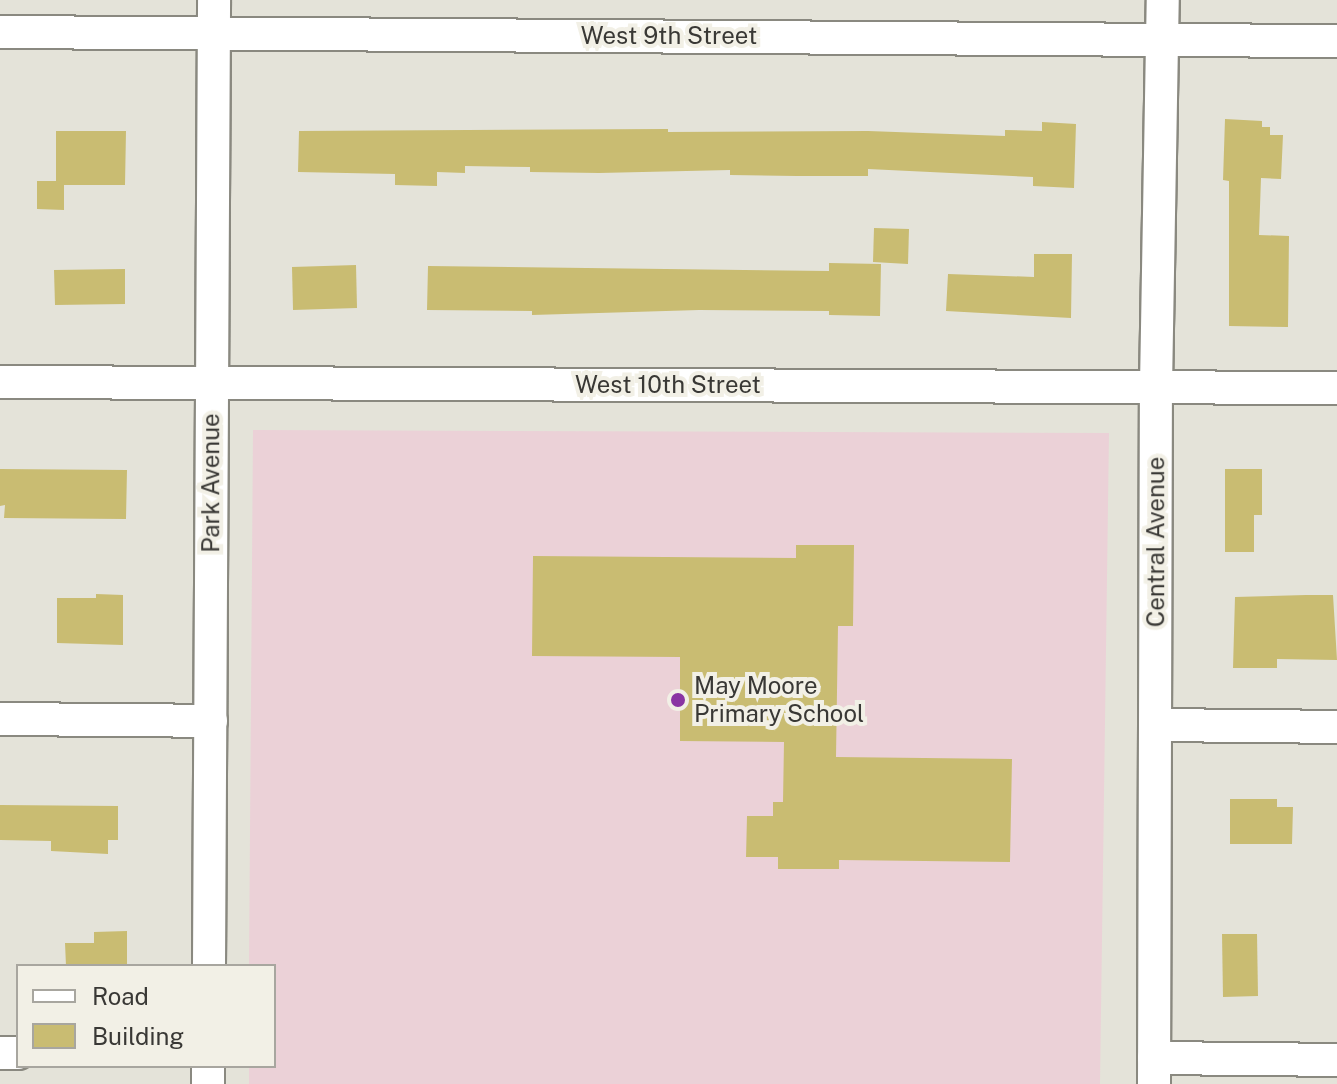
<!DOCTYPE html>
<html>
<head>
<meta charset="utf-8">
<style>
  body { margin:0 }
  #map { position:relative; width:1337px; height:1084px; overflow:hidden; background:#e4e3d9; font-family:"Public Sans",sans-serif }
  div>[style] { position:absolute }
  .education>* { inset:0; background:#ebd1d7 }
  .building>* { inset:0; background:#c9bc72 }
  .roads { filter:drop-shadow(2px 0 #8a8980) drop-shadow(-2px 0 #8a8980) drop-shadow(0 2px #8a8980) drop-shadow(0 -2px #8a8980) }
  .street>* { height:32px; margin:-16px; padding:0 16px; transform-origin:16px; border-radius:16px; background:#fff }
  .dots>* { width:22px; height:22px; translate:-50% -50%; box-sizing:border-box; border:4px solid #f2f0e6; border-radius:50% }
  span { translate:-50% -50%; white-space:nowrap; text-align:center; line-height:1.15; -webkit-text-stroke:8px #f2f0e6; paint-order:stroke }
  .street-label { font-size:24px; color:#393835 }
  .poi-label { font-size:24px; color:#393835 }
  .left { translate:0 -50%; text-align:left }
  .legend { position:absolute; left:16px; top:964px; width:260px; height:104px; box-sizing:border-box; background:#f2f0e6; border:2px solid #a8a69f; margin:0; padding:10px 14px; list-style:none; font-size:24px; color:#393835 }
  .legend li { display:flex; align-items:center; gap:16px; height:40px }
  .legend b { width:40px; border:2px solid #a8a69f }
</style>
</head>
<body>
<div id="map">
  <div class="education">
    <div style="clip-path:polygon(253px 430px,1109px 433px,1100px 1084px,249px 1084px,249px 1066px,274px 1066px,274px 966px,249px 966px)"></div>
  </div>
  <div class="building">
    <div style="clip-path:polygon(1225px 119px,1262px 121px,1262px 127px,1270px 127px,1270px 135px,1283px 135px,1281px 179px,1261px 178px,1259px 235px,1289px 236px,1288px 327px,1229px 326px,1229px 181px,1223px 180px)"></div>
    <div style="clip-path:polygon(1042px 122px,1076px 124px,1074px 188px,1033px 186px,1033px 177px,868px 169px,868px 176px,797px 176px,730px 175px,730px 170px,599px 173px,530px 172px,530px 167px,465px 166px,465px 173px,437px 172px,437px 186px,395px 185px,395px 174px,298px 172px,299px 131px,668px 129px,668px 132px,868px 131px,1005px 136px,1005px 130px,1042px 131px)"></div>
    <div style="clip-path:polygon(56px 131px,126px 131px,125px 185px,64px 185px,64px 210px,37px 209px,37px 181px,56px 181px)"></div>
    <div style="clip-path:polygon(874px 228px,909px 229px,908px 264px,873px 262px)"></div>
    <div style="clip-path:polygon(1034px 254px,1072px 254px,1071px 318px,946px 311px,948px 274px,1034px 277px)"></div>
    <div style="clip-path:polygon(829px 263px,881px 264px,880px 316px,829px 315px,829px 311px,699px 310px,532px 315px,532px 311px,427px 310px,428px 266px,829px 271px)"></div>
    <div style="clip-path:polygon(356px 265px,357px 308px,293px 310px,292px 267px)"></div>
    <div style="clip-path:polygon(125px 269px,125px 304px,55px 305px,54px 270px)"></div>
    <div style="clip-path:polygon(0 469px,127px 470px,126px 519px,4px 518px,5px 505px,0 506px)"></div>
    <div style="clip-path:polygon(1225px 469px,1262px 469px,1262px 515px,1254px 515px,1254px 552px,1225px 552px)"></div>
    <div style="clip-path:polygon(796px 545px,854px 545px,853px 626px,838px 626px,836px 757px,1012px 759px,1010px 862px,839px 860px,839px 869px,778px 869px,778px 857px,746px 857px,747px 816px,773px 816px,773px 802px,783px 802px,784px 742px,680px 741px,680px 657px,532px 656px,533px 556px,796px 558px)"></div>
    <div style="clip-path:polygon(96px 594px,123px 595px,123px 645px,57px 643px,57px 598px,96px 598px)"></div>
    <div style="clip-path:polygon(1306px 595px,1333px 595px,1337px 660px,1277px 659px,1277px 668px,1233px 668px,1235px 597px)"></div>
    <div style="clip-path:polygon(1230px 799px,1277px 799px,1277px 807px,1293px 807px,1292px 844px,1230px 844px)"></div>
    <div style="clip-path:polygon(0 805px,118px 806px,118px 840px,108px 840px,108px 854px,51px 851px,51px 841px,0 840px)"></div>
    <div style="clip-path:polygon(127px 931px,127px 966px,66px 966px,65px 943px,94px 943px,94px 932px)"></div>
    <div style="clip-path:polygon(1222px 934px,1257px 934px,1258px 996px,1223px 997px)"></div>
  </div>
  <div class="roads">
    <div class="street">
      <div style="left:0;top:32px;width:1337px;rotate:0.39deg"></div>
      <div style="left:0;top:382px;width:1337px;rotate:0.26deg"></div>
      <div style="left:0;top:719px;width:211px;rotate:0.5deg"></div>
      <div style="left:1156px;top:725px;width:181px;rotate:0.6deg"></div>
      <div style="left:209px;top:966px;width:966px;rotate:-89.7deg"></div>
      <div style="left:0;top:1053px;width:18px"></div>
      <div style="left:1154px;top:1058px;width:183px;rotate:0.6deg"></div>
      <div style="left:208px;top:1066px;width:18px;rotate:90deg"></div>
      <div style="left:1154px;top:1084px;width:698px;rotate:-89.84deg"></div>
      <div style="left:1156px;top:386px;width:386px;rotate:-89deg"></div>
    </div>
  </div>
  <div class="dots">
    <div style="left:678px;top:700px;background:#8a35a3"></div>
  </div>
  <div class="street-label">
    <span style="left:669px;top:36px">West 9th Street</span>
    <span style="left:668px;top:385px">West 10th Street</span>
    <span style="left:211px;top:483px;rotate:-90deg">Park Avenue</span>
    <span style="left:1156px;top:542px;rotate:-90deg">Central Avenue</span>
  </div>
  <div class="poi-label">
    <span class="left" style="left:694px;top:700px">May Moore<br>Primary School</span>
  </div>
  <ul class="legend">
  <li><b style="height:10px;background:#fff"></b>Road</li>
  <li><b style="height:22px;background:#c9bc72"></b>Building</li>
  </ul>
</div>
</body>
</html>
